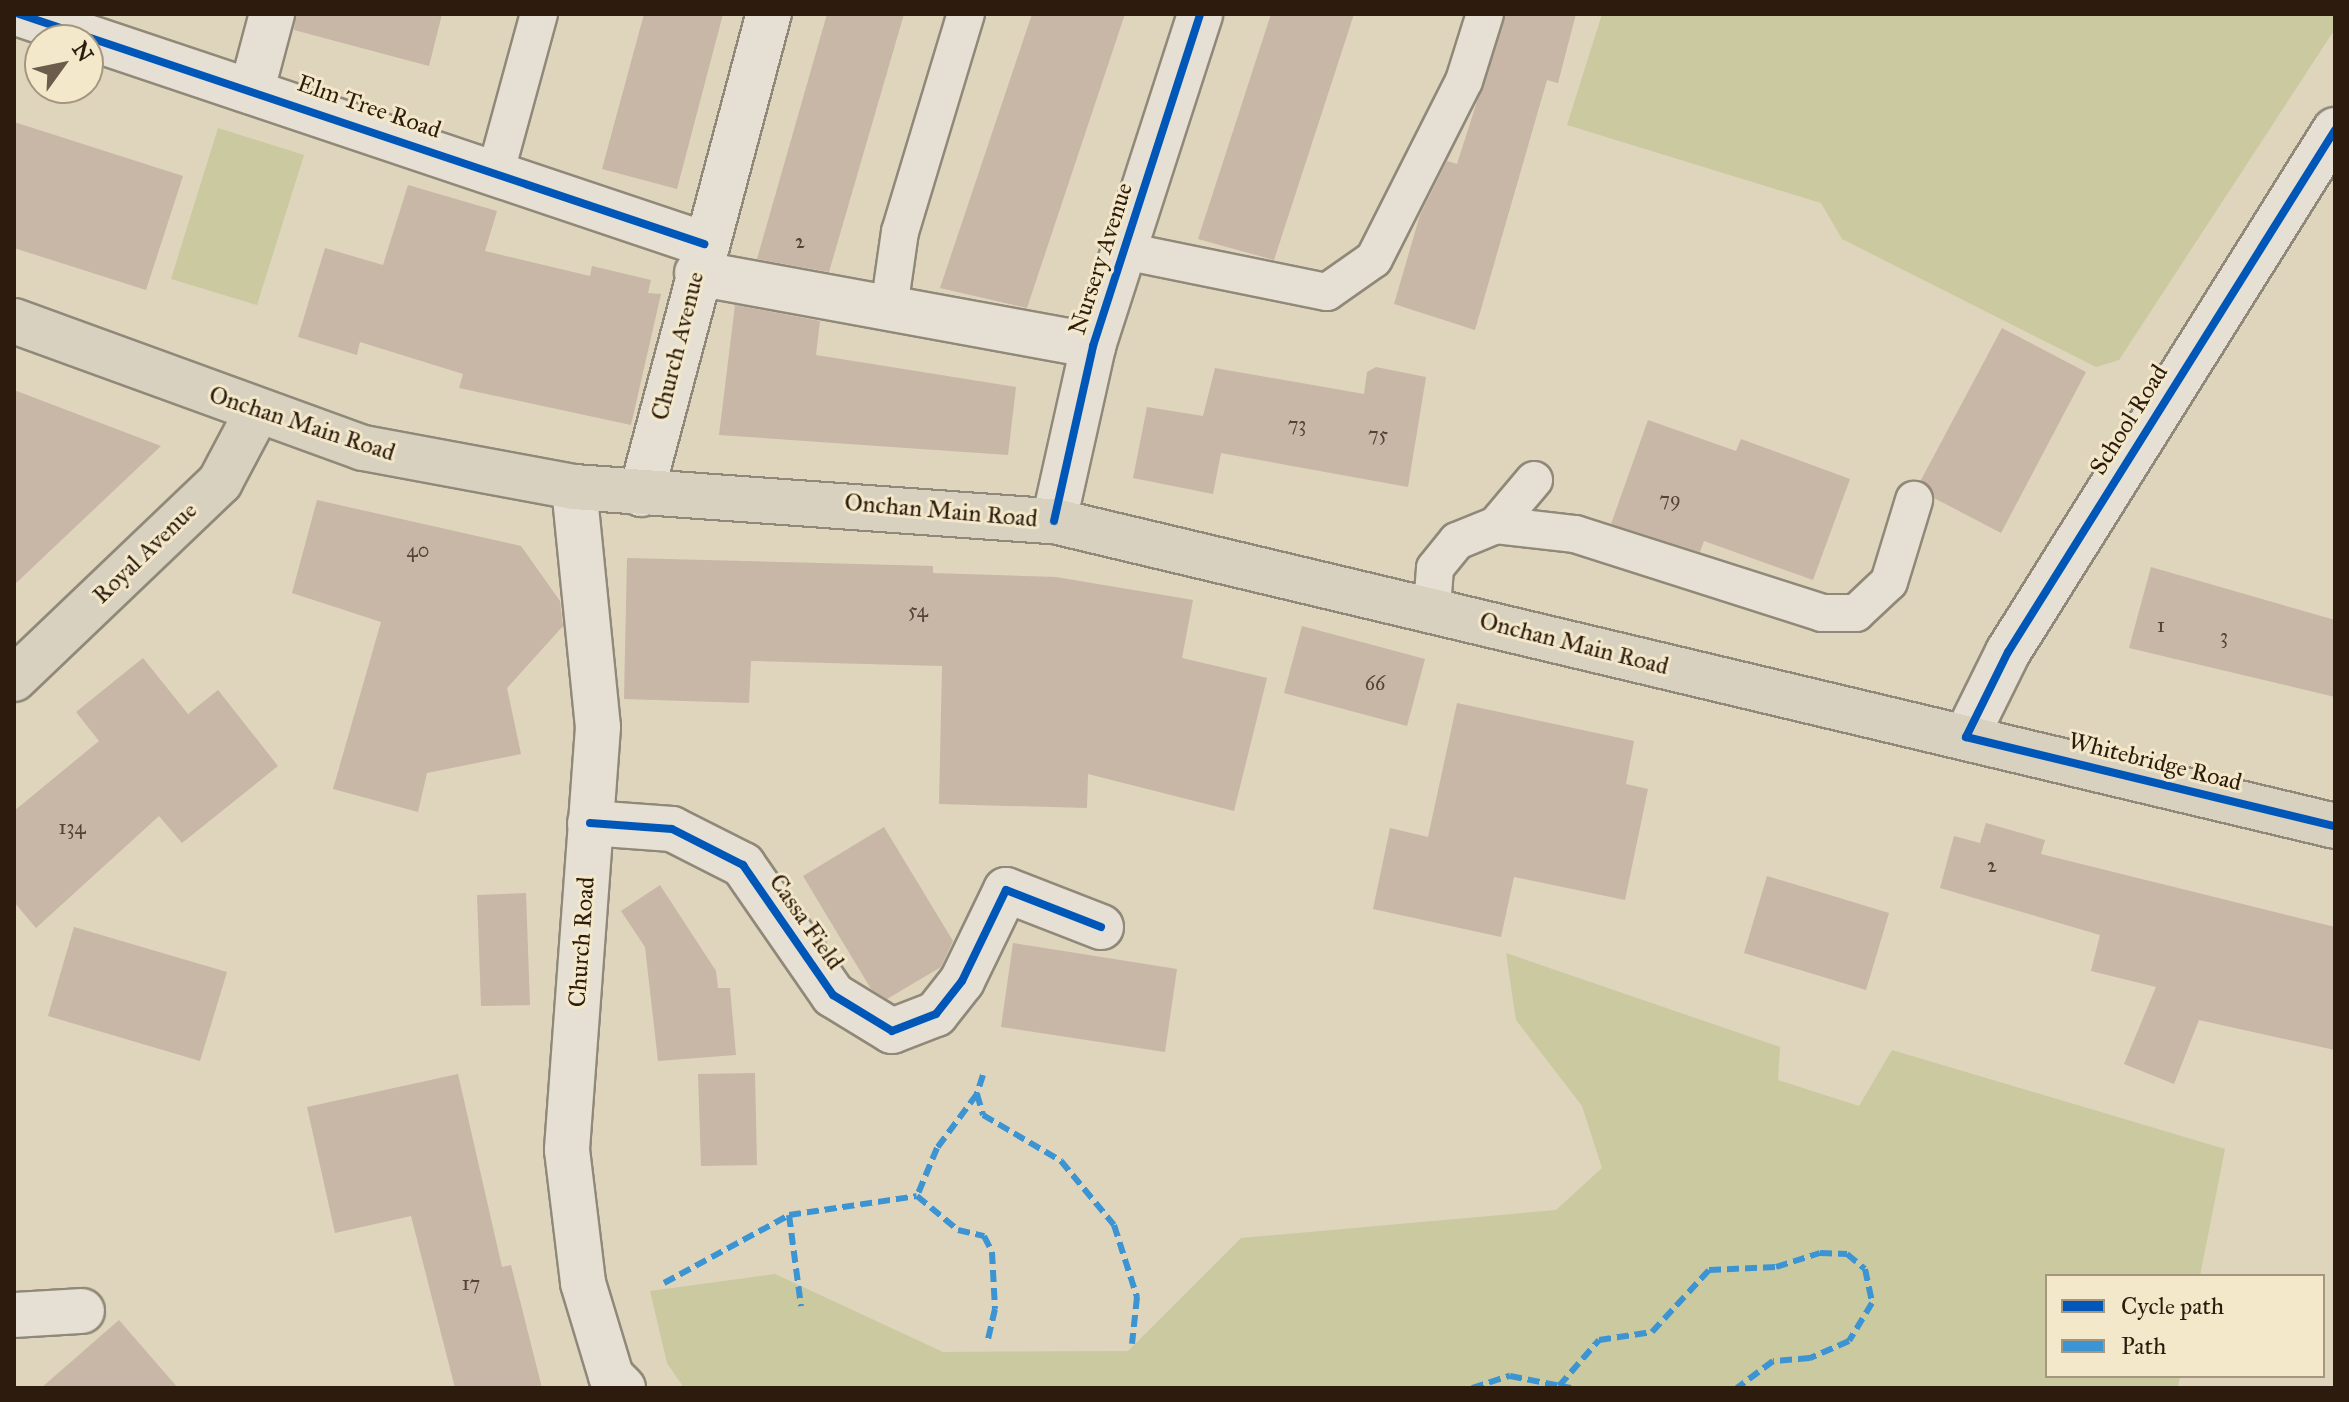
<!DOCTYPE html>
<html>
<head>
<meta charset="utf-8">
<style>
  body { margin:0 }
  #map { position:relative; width:2349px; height:1402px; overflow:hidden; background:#ded5bc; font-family:"IM FELL Great Primer",serif }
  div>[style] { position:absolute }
  .green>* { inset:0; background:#cac9a0 }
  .building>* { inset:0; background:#c8b6a6 }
  .roads { filter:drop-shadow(2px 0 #908979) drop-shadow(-2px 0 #908979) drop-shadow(0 2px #908979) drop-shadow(0 -2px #908979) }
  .lane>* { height:36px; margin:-18px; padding:0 18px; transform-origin:18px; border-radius:18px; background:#e5e0d3 }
  .street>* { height:44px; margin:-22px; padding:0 22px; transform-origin:22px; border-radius:22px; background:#e5e0d3 }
  .secondary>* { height:44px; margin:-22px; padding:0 22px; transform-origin:22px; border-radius:22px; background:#e5e0d3 }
  .primary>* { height:44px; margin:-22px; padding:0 22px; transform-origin:22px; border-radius:22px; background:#d9d1bf }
  .highway>* { height:44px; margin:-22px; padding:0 22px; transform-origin:22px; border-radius:22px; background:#d9d1bf }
  .quiet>* { height:6px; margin-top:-3px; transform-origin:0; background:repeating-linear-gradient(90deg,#3c94d2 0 12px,transparent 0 18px) }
  .cycleway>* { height:8px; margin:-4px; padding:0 4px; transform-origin:4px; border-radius:4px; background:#0057b8 }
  span { translate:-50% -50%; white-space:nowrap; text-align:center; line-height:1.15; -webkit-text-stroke:6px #f3e8ca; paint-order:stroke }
  .number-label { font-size:20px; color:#544234 }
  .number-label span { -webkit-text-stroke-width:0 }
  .street-label { font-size:24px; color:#2d1b0e }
  .frame { position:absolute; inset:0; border:16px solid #2d1b0e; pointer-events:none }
  .legend { position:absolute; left:2045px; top:1274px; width:280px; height:104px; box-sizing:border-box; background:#f3e8ca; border:2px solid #a4967f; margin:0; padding:10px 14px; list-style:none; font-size:24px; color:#2d1b0e }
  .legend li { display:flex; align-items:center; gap:16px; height:40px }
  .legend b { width:40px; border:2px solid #a4967f }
  .north { position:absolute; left:24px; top:24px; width:80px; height:80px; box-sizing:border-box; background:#f3e8ca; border:2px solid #a4967f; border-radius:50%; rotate:57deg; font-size:22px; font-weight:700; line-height:32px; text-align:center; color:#2d1b0e }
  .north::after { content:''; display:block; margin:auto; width:28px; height:36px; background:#6b5c4b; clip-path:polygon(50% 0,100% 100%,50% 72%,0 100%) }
</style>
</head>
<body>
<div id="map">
  <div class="green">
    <div style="clip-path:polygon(1602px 14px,2335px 14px,2335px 29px,2119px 360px,2096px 367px,1842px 239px,1821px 203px,1567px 125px)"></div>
    <div style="clip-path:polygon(218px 128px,304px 155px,257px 305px,171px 279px)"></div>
    <div style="clip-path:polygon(1506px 953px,1780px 1047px,1778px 1080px,1859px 1106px,1892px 1050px,2225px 1149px,2200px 1276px,2047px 1276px,2047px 1376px,2180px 1376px,2178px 1388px,684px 1388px,667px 1363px,650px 1291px,775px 1274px,943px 1352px,1128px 1351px,1241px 1238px,1556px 1210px,1602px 1168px,1582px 1106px,1516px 1020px)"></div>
  </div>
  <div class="building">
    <div style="clip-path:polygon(442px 14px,429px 66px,294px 30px,296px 14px)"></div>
    <div style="clip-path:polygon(644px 14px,723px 14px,677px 189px,602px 169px)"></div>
    <div style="clip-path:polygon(827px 14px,904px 14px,829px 272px,757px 259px)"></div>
    <div style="clip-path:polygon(1032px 14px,1125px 14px,1027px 308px,940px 288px)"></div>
    <div style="clip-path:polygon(1271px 14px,1354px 14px,1274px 260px,1198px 239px)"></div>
    <div style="clip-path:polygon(1505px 14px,1576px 14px,1558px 83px,1547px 80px,1475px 330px,1394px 304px,1420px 215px,1447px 161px,1457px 164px)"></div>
    <div style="clip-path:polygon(14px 122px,183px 176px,146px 290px,14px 248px)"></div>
    <div style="clip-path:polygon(408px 185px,497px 211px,485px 251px,590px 276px,592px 266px,651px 280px,648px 293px,661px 294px,631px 425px,459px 388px,463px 374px,360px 342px,357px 355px,298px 337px,325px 248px,383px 265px)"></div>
    <div style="clip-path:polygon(735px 305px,820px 321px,816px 355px,1016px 387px,1008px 455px,719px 435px)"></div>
    <div style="clip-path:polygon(2002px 328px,2086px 372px,2001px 533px,1934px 498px,1921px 480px)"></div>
    <div style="clip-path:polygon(1376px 367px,1426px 377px,1408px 487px,1221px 453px,1213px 494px,1133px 478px,1147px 407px,1203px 416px,1215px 368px,1364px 394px,1367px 372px)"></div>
    <div style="clip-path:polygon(14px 390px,161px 446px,14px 585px)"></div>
    <div style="clip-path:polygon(1648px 420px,1736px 451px,1741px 439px,1850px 479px,1813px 580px,1704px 541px,1700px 552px,1611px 524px)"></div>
    <div style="clip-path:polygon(317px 500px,521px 546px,560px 601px,563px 626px,507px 688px,521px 754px,427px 773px,418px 812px,333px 789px,381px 622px,292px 593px)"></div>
    <div style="clip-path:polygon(627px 558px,933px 566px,933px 573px,1056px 577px,1193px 600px,1182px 658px,1267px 678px,1234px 811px,1088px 774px,1087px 808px,939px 804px,942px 666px,751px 661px,749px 703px,624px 699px)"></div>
    <div style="clip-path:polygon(2151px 567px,2335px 620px,2335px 697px,2129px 648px)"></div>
    <div style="clip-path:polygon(1302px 626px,1425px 659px,1407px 726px,1284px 693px)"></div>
    <div style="clip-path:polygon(143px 658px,188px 714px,218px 690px,278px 766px,182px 843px,159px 816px,36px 928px,14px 902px,14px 811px,99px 741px,76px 712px)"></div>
    <div style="clip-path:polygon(1457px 703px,1634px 741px,1626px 784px,1648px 789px,1625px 900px,1514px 877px,1501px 937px,1373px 909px,1390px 828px,1428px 837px)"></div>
    <div style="clip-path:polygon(1986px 823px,2045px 840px,2041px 854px,2335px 927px,2335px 1050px,2199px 1020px,2174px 1084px,2124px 1064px,2156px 987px,2091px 971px,2100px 935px,1940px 888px,1954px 836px,1980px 843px)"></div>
    <div style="clip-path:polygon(884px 827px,953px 941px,941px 967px,887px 999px,871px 989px,803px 876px)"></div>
    <div style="clip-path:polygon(1767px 876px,1889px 913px,1866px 990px,1744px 953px)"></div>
    <div style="clip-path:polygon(660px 885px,716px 971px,718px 988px,730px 988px,736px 1055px,658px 1061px,645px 947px,621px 911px)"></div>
    <div style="clip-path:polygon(526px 893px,530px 1005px,481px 1006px,477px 895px)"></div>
    <div style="clip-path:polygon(74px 927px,227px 972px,200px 1061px,48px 1016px)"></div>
    <div style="clip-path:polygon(1013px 943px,1177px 969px,1165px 1052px,1001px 1027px)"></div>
    <div style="clip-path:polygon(755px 1073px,757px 1165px,701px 1166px,698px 1074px)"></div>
    <div style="clip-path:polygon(458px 1074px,502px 1267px,511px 1265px,542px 1388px,455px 1388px,411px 1216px,335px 1233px,307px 1107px)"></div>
    <div style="clip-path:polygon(119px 1320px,178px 1388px,41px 1388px)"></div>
  </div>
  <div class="roads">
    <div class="lane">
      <div style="left:496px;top:171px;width:163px;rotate:-74.7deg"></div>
      <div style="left:1125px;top:251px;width:206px;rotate:11.5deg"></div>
      <div style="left:1327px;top:292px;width:57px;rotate:-35.1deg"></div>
      <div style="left:1374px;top:259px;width:199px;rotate:-63.2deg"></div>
      <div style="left:1464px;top:81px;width:70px;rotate:-72.6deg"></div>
      <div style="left:889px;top:308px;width:77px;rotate:-81.8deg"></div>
      <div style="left:900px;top:232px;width:228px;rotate:-73.2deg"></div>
      <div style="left:1496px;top:525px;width:80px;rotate:6.5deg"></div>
      <div style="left:1575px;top:534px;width:259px;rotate:17.7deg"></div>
      <div style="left:1822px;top:613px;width:34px"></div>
      <div style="left:1856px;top:613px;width:45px;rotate:-43.2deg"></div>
      <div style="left:1889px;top:582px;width:86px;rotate:-73deg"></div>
      <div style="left:1432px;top:608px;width:40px;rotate:-85.7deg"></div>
      <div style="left:1435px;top:568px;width:35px;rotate:-51deg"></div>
      <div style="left:1457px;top:541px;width:42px;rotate:-22.3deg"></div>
      <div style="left:1496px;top:525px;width:59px;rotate:-49.8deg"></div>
    </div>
    <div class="street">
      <div style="left:19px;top:14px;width:723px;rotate:18.56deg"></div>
      <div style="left:252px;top:89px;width:78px;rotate:-75.1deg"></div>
      <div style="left:697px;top:273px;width:403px;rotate:10.4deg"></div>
      <div style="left:641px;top:494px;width:497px;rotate:-75.1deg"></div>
      <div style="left:1054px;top:521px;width:179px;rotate:-77.4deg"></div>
      <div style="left:1093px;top:346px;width:349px;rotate:-72.1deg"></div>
      <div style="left:1966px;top:737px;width:95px;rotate:-63.7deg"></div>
      <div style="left:2008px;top:652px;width:616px;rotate:-57.94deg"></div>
      <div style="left:590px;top:823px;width:82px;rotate:4.2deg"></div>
      <div style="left:672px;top:829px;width:80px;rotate:26.9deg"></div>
      <div style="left:743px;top:865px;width:158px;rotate:55.3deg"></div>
      <div style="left:833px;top:995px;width:69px;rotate:31.4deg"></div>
      <div style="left:892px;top:1031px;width:47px;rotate:-21.1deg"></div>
      <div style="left:936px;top:1014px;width:42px;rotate:-51.8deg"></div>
      <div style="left:962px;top:981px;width:101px;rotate:-64.2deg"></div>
      <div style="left:1006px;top:890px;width:102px;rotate:21.3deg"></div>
      <div style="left:14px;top:1315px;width:68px;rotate:-3.4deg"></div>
    </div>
    <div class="secondary">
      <div style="left:574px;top:487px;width:241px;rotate:84.3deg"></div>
      <div style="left:598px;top:727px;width:424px;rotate:94.2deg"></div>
      <div style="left:567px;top:1150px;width:134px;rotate:83.1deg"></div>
      <div style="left:583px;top:1283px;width:97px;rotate:73.2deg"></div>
      <div style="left:611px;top:1376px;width:17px;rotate:45deg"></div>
    </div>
    <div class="primary">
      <div style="left:14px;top:679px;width:285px;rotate:-43.7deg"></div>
      <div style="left:220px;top:482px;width:79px;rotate:-62.1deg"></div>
    </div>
    <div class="highway">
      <div style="left:14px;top:321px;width:371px;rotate:20deg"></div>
      <div style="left:363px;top:448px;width:215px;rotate:10.5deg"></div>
      <div style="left:574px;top:487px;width:481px;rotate:4.1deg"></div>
      <div style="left:1054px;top:521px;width:1317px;rotate:13.39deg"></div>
    </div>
  </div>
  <div class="quiet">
    <div style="left:983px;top:1075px;width:20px;rotate:108deg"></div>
    <div style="left:977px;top:1094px;width:22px;rotate:74deg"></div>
    <div style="left:983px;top:1115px;width:91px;rotate:30.5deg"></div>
    <div style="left:1061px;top:1161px;width:83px;rotate:50.4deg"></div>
    <div style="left:1114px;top:1225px;width:76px;rotate:72.3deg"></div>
    <div style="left:1137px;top:1297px;width:47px;rotate:96.1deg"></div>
    <div style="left:977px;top:1094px;width:67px;rotate:126.5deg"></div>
    <div style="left:937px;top:1148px;width:52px;rotate:112.6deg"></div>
    <div style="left:917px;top:1196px;width:53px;rotate:39.7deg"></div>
    <div style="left:958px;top:1230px;width:27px;rotate:13deg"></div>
    <div style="left:984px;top:1236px;width:18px;rotate:63deg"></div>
    <div style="left:992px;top:1252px;width:57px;rotate:87deg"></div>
    <div style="left:995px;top:1309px;width:35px;rotate:103deg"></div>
    <div style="left:789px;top:1215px;width:129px;rotate:-8.4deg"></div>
    <div style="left:664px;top:1283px;width:142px;rotate:-28.5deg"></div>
    <div style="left:789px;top:1215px;width:92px;rotate:82.5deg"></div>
    <div style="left:1559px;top:1386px;width:61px;rotate:-49deg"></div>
    <div style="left:1599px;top:1340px;width:54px;rotate:-8.6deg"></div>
    <div style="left:1652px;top:1332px;width:84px;rotate:-47.4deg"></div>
    <div style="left:1709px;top:1270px;width:67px;rotate:-2.6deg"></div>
    <div style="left:1776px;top:1267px;width:46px;rotate:-17.7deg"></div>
    <div style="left:1820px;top:1253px;width:27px;rotate:2deg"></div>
    <div style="left:1847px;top:1254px;width:23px;rotate:40deg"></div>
    <div style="left:1865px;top:1269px;width:35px;rotate:78deg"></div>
    <div style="left:1872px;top:1303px;width:44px;rotate:121.2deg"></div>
    <div style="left:1849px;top:1341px;width:43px;rotate:156.4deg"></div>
    <div style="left:1810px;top:1358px;width:37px;rotate:175deg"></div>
    <div style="left:1773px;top:1361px;width:45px;rotate:143.1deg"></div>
    <div style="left:1472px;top:1388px;width:40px;rotate:-18deg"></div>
    <div style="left:1510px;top:1376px;width:62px;rotate:11.1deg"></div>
  </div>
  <div class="cycleway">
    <div style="left:19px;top:14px;width:723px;rotate:18.56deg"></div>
    <div style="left:2335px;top:130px;width:616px;rotate:122.06deg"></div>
    <div style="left:2008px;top:652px;width:95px;rotate:116.3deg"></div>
    <div style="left:1966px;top:737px;width:380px;rotate:13.6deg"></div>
    <div style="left:1054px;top:521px;width:179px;rotate:-77.4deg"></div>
    <div style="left:1093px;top:346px;width:349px;rotate:-72.1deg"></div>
    <div style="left:590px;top:823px;width:82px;rotate:4.2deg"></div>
    <div style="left:672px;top:829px;width:80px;rotate:26.9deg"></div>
    <div style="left:743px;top:865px;width:158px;rotate:55.3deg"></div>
    <div style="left:833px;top:995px;width:69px;rotate:31.4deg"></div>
    <div style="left:892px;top:1031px;width:47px;rotate:-21.1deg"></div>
    <div style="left:936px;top:1014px;width:42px;rotate:-51.8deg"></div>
    <div style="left:962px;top:981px;width:101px;rotate:-64.2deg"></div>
    <div style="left:1006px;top:890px;width:102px;rotate:21.3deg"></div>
  </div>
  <div class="number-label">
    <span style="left:800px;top:241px">2</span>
    <span style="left:1297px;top:424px">73</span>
    <span style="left:1378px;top:434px">75</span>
    <span style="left:1670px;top:499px">79</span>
    <span style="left:418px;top:550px">40</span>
    <span style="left:918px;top:610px">54</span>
    <span style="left:2161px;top:625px">1</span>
    <span style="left:2224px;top:636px">3</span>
    <span style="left:1375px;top:683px">66</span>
    <span style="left:72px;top:827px">134</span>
    <span style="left:1992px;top:865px">2</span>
    <span style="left:471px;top:1283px">17</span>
  </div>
  <div class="street-label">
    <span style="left:369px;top:107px;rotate:19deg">Elm Tree Road</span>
    <span style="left:1101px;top:259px;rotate:-72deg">Nursery Avenue</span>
    <span style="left:678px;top:346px;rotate:-76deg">Church Avenue</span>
    <span style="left:2129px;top:420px;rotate:-58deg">School Road</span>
    <span style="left:302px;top:424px;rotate:18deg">Onchan Main Road</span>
    <span style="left:941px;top:511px;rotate:5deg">Onchan Main Road</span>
    <span style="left:145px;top:553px;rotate:-44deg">Royal Avenue</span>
    <span style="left:1574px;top:644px;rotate:14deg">Onchan Main Road</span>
    <span style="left:2155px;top:762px;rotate:14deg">Whitebridge Road</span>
    <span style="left:806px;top:922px;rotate:55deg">Cassa Field</span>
    <span style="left:582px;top:942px;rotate:-86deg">Church Road</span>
  </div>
  <div class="frame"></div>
  <ul class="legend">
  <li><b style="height:10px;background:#0057b8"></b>Cycle path</li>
  <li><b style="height:10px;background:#3c94d2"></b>Path</li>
  </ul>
  <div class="north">N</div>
</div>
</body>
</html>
